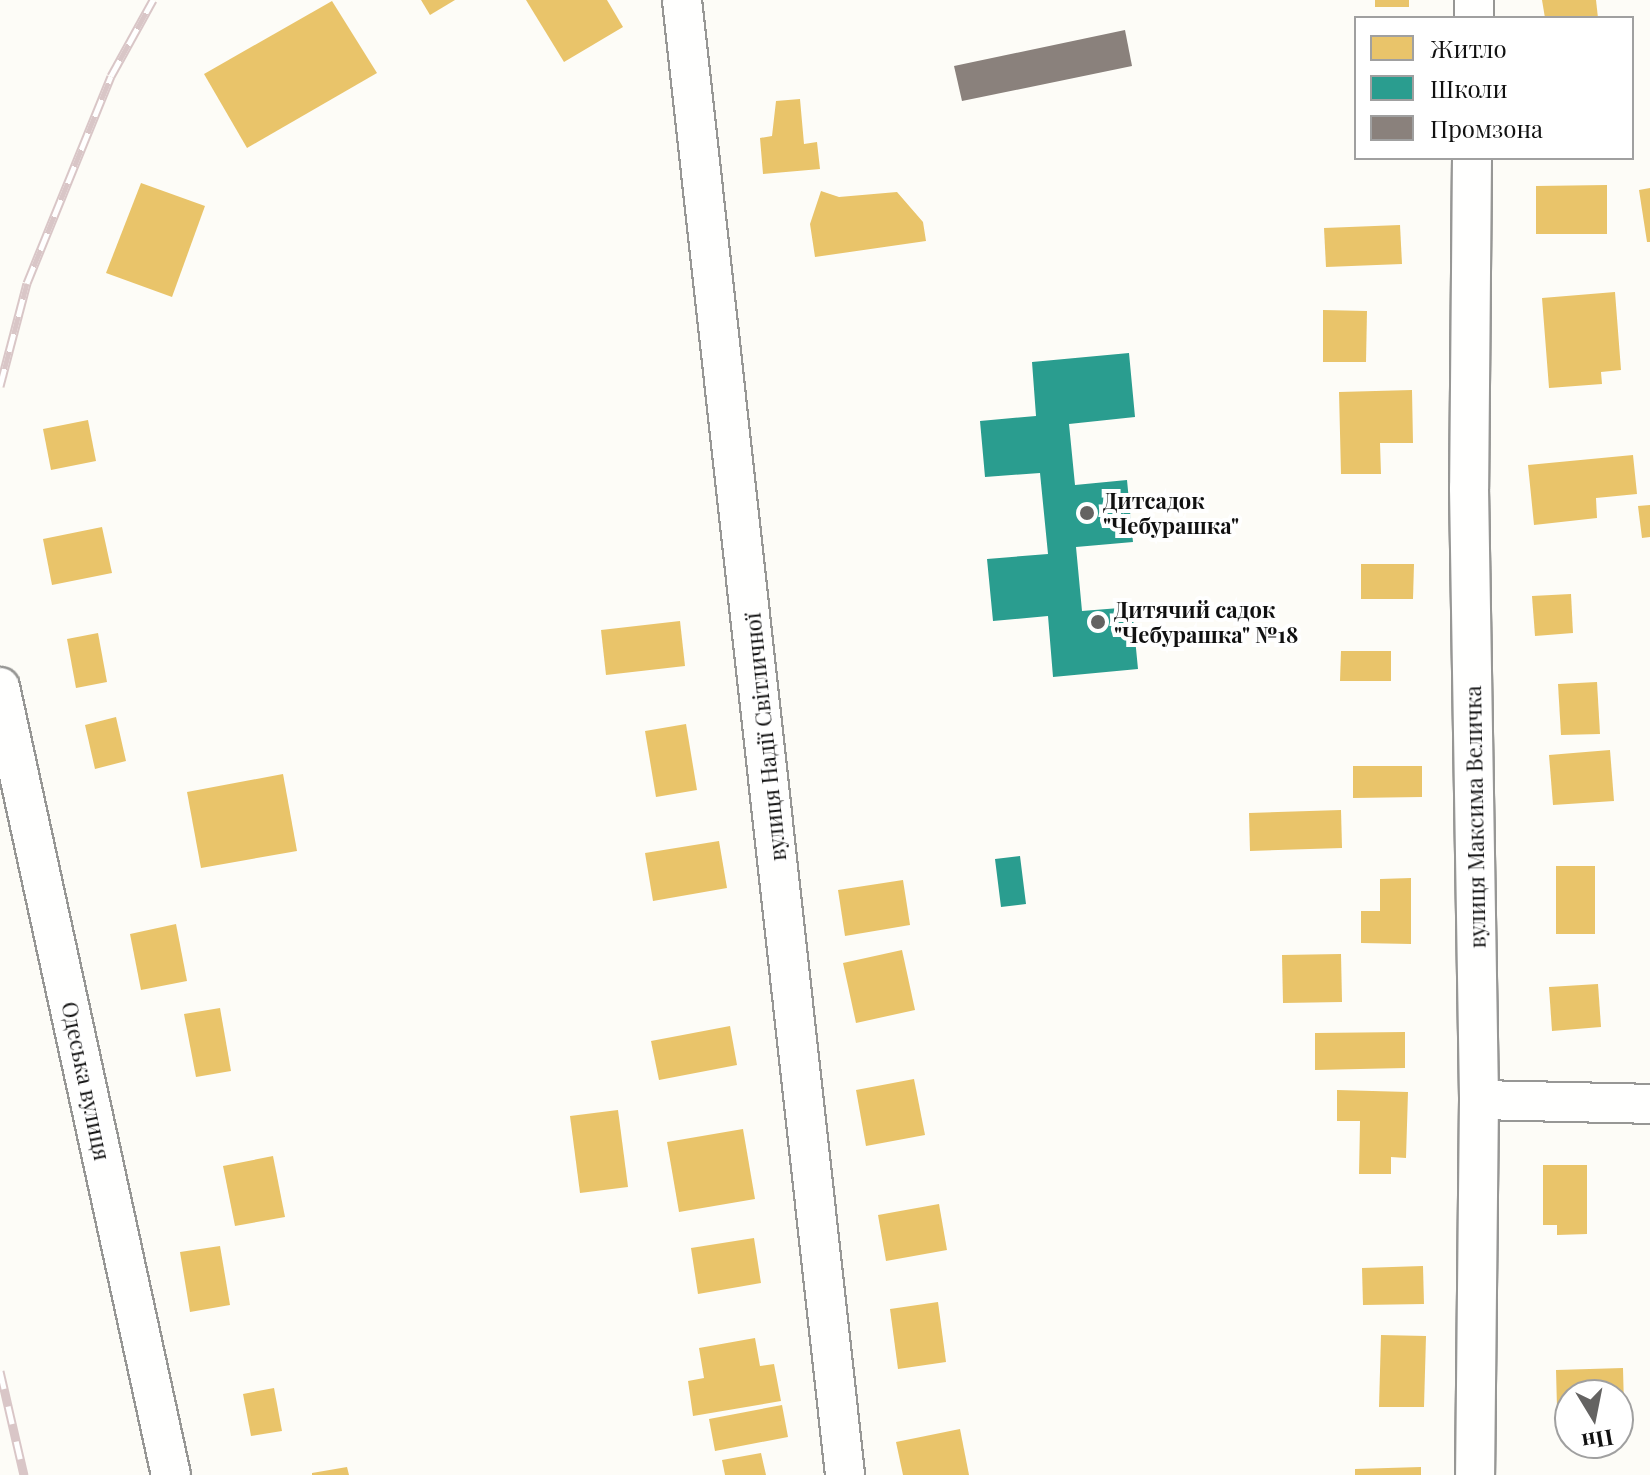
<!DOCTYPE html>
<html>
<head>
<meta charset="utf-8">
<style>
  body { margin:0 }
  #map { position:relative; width:1650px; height:1475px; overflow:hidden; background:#fdfcf7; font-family:"Playfair Display",serif }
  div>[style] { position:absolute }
  .homes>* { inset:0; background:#e9c46a }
  .schools>* { inset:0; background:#2a9d8f }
  .industry>* { inset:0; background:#8a817c }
  .roads { filter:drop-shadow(2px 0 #979795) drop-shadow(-2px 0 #979795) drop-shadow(0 2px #979795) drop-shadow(0 -2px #979795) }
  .minor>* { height:38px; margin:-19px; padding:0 19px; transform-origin:19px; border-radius:19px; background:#fffffe }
  .rail>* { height:9px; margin-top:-4.5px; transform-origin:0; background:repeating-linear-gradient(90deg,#fff 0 18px,#d9c6c7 0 36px); box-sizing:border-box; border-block:2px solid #d9c6c7 }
  .dots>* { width:22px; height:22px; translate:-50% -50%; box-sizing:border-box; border:4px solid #fff; border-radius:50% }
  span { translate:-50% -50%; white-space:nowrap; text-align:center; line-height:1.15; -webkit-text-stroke:8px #fff; paint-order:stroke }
  .poi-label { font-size:22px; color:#111; font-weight:700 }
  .left { translate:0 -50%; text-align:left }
  .street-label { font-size:22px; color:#111 }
  .legend { position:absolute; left:1354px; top:16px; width:280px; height:144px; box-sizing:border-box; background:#fff; border:2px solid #a0a0a0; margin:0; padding:10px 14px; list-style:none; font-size:24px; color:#111 }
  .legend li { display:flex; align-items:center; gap:16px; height:40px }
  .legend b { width:40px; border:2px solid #a0a0a0 }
  .north { position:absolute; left:1554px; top:1379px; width:80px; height:80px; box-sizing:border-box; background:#fff; border:2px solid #a0a0a0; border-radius:50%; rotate:170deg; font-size:22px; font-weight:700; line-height:32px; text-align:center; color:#111 }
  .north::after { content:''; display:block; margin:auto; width:28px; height:36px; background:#646362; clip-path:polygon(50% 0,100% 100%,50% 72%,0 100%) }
</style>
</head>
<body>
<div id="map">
  <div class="homes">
    <div style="clip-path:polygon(421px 0,455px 0,430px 15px)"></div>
    <div style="clip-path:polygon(526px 0,607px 0,623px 27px,564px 62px)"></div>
    <div style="clip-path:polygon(1375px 0,1409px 0,1409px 7px,1375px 7px)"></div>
    <div style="clip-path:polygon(1542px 0,1596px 0,1598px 18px,1545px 18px)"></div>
    <div style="clip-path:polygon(332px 1px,377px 73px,247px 148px,204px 74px)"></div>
    <div style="clip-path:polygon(800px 99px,804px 144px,817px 142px,820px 169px,763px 174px,760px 138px,772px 136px,776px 101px)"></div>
    <div style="clip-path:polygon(141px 183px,205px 206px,172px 297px,106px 273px)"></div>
    <div style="clip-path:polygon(1607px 185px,1607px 234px,1536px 234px,1536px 186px)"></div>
    <div style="clip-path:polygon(1650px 188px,1650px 242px,1647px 242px,1639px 190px)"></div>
    <div style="clip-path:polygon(821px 191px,839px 197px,897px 192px,923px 222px,926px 241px,815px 257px,810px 224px)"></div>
    <div style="clip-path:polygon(1400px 225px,1402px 264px,1326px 267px,1324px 228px)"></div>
    <div style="clip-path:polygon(1615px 292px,1621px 370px,1601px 372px,1602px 384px,1549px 388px,1542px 298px)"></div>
    <div style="clip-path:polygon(1323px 310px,1367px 311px,1366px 362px,1323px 362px)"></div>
    <div style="clip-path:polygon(1412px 390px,1413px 443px,1380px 443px,1381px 474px,1341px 474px,1339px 392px)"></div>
    <div style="clip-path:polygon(88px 420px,96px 461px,51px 470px,43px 429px)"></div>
    <div style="clip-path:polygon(1633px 455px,1637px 494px,1596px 498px,1597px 518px,1534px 525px,1528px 465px)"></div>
    <div style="clip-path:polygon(1650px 505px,1650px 537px,1642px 538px,1638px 506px)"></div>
    <div style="clip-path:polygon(102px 527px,112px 573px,52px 585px,43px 539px)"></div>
    <div style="clip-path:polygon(1361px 564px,1414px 564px,1413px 599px,1361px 599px)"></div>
    <div style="clip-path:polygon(1571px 594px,1573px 633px,1535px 636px,1532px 596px)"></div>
    <div style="clip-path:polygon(680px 621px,685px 666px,606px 675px,601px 630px)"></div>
    <div style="clip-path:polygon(98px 633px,107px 682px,76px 688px,67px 639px)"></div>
    <div style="clip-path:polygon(1341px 651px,1391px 651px,1391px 681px,1340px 681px)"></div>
    <div style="clip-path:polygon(1597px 682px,1600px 734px,1561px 735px,1558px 684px)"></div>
    <div style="clip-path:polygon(116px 717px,126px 761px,95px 769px,85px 725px)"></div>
    <div style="clip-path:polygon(686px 724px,697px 790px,656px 797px,645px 731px)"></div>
    <div style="clip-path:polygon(1610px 750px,1614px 801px,1553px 805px,1549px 755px)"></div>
    <div style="clip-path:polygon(1353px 766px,1422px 766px,1422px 797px,1353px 798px)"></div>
    <div style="clip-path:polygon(283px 774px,297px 851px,201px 868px,187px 792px)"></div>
    <div style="clip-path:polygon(1341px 810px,1342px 848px,1250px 851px,1249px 813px)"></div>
    <div style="clip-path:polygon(719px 841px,727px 888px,653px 901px,645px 853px)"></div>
    <div style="clip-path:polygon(1556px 866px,1595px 866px,1595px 934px,1556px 934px)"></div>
    <div style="clip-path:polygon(1411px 878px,1411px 944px,1361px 943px,1361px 911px,1380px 911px,1380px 879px)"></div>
    <div style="clip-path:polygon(903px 880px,910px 925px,845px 936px,838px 890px)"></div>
    <div style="clip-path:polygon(176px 924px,187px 981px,141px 990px,130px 934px)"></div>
    <div style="clip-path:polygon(902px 950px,915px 1010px,856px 1023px,843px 963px)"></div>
    <div style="clip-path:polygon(1341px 954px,1342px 1002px,1283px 1003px,1282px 955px)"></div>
    <div style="clip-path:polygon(1598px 984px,1601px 1027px,1552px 1031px,1549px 987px)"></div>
    <div style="clip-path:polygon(220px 1008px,231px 1071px,196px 1077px,184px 1014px)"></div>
    <div style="clip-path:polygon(730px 1026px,737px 1065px,659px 1080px,651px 1041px)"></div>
    <div style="clip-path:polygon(1405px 1032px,1405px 1068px,1315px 1070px,1315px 1033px)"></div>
    <div style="clip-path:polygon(914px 1079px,925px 1135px,866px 1146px,856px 1090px)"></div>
    <div style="clip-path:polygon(1337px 1090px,1408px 1092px,1406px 1158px,1391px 1157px,1391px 1174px,1359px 1174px,1360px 1121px,1337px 1121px)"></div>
    <div style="clip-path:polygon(618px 1110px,628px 1187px,580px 1193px,570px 1116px)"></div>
    <div style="clip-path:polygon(743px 1129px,755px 1199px,679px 1212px,667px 1142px)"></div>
    <div style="clip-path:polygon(273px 1156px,285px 1217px,235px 1226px,223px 1166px)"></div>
    <div style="clip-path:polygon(1543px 1165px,1587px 1165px,1587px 1234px,1557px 1235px,1557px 1225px,1543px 1225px)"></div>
    <div style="clip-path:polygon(939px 1204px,947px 1250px,886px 1261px,878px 1215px)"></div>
    <div style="clip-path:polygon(754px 1238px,761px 1283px,698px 1294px,691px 1248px)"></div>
    <div style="clip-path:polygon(220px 1246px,230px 1305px,190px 1312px,180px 1252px)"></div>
    <div style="clip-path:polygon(1423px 1266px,1424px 1304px,1363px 1305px,1362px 1268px)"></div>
    <div style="clip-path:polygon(938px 1302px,946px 1362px,898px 1369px,890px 1309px)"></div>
    <div style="clip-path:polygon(1381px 1335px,1426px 1336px,1424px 1407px,1379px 1407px)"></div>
    <div style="clip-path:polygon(755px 1338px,760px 1366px,774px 1364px,781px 1401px,693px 1416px,688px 1381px,704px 1378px,699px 1348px)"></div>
    <div style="clip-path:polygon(1623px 1368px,1624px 1407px,1618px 1407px,1618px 1395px,1570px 1395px,1570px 1408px,1557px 1408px,1556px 1370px)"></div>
    <div style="clip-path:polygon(274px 1388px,282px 1431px,251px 1436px,243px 1394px)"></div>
    <div style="clip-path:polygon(782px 1405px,788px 1437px,715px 1451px,709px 1419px)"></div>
    <div style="clip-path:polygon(960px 1429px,969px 1475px,903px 1475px,896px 1442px)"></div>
    <div style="clip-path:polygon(761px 1453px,766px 1475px,725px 1475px,722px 1460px)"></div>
    <div style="clip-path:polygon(347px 1467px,349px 1475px,312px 1475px,312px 1473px)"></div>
    <div style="clip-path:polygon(1421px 1467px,1421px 1475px,1355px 1475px,1355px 1469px)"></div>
  </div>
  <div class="schools">
    <div style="clip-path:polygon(1129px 353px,1135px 417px,1069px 424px,1075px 485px,1127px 480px,1133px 542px,1076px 547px,1082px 611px,1132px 607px,1138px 669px,1053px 677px,1048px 616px,993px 621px,987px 559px,1048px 554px,1040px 473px,985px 477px,980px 421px,1036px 416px,1032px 362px)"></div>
    <div style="clip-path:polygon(1020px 856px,1026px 904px,1001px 907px,995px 859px)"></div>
  </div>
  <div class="industry">
    <div style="clip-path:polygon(1125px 30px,1132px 66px,962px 101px,954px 66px)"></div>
  </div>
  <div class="roads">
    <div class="minor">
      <div style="left:682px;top:0;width:1484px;rotate:83.69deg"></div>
      <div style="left:1474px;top:18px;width:18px;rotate:-90deg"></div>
      <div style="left:1472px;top:158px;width:330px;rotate:90.5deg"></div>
      <div style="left:1469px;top:488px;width:612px;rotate:89.06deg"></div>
      <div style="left:1479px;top:1100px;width:375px;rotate:90.6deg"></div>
      <div style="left:0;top:687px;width:806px;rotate:77.76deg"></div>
      <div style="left:1479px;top:1100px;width:171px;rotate:1.3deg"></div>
    </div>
  </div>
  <div class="rail">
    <div style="left:0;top:386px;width:106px;rotate:-75.3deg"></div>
    <div style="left:27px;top:283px;width:223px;rotate:-67.9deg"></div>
    <div style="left:111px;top:76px;width:87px;rotate:-61.1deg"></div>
    <div style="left:0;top:1371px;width:107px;rotate:77deg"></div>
  </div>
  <div class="dots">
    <div style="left:1087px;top:513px;background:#646362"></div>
    <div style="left:1098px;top:622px;background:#646362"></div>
  </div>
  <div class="poi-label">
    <span class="left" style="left:1103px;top:513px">Дитсадок<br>"Чебурашка"</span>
    <span class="left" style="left:1114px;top:622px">Дитячий садок<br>"Чебурашка" №18</span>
  </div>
  <div class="street-label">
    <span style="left:765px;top:737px;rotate:-96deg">вулиця Надії Світличної</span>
    <span style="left:1475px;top:817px;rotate:-91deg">вулиця Максима Величка</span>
    <span style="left:86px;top:1081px;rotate:78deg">Одеська вулиця</span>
  </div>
  <ul class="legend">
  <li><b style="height:22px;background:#e9c46a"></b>Житло</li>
  <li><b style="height:22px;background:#2a9d8f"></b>Школи</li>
  <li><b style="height:22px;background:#8a817c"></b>Промзона</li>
  </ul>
  <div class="north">Пн</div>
</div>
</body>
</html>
